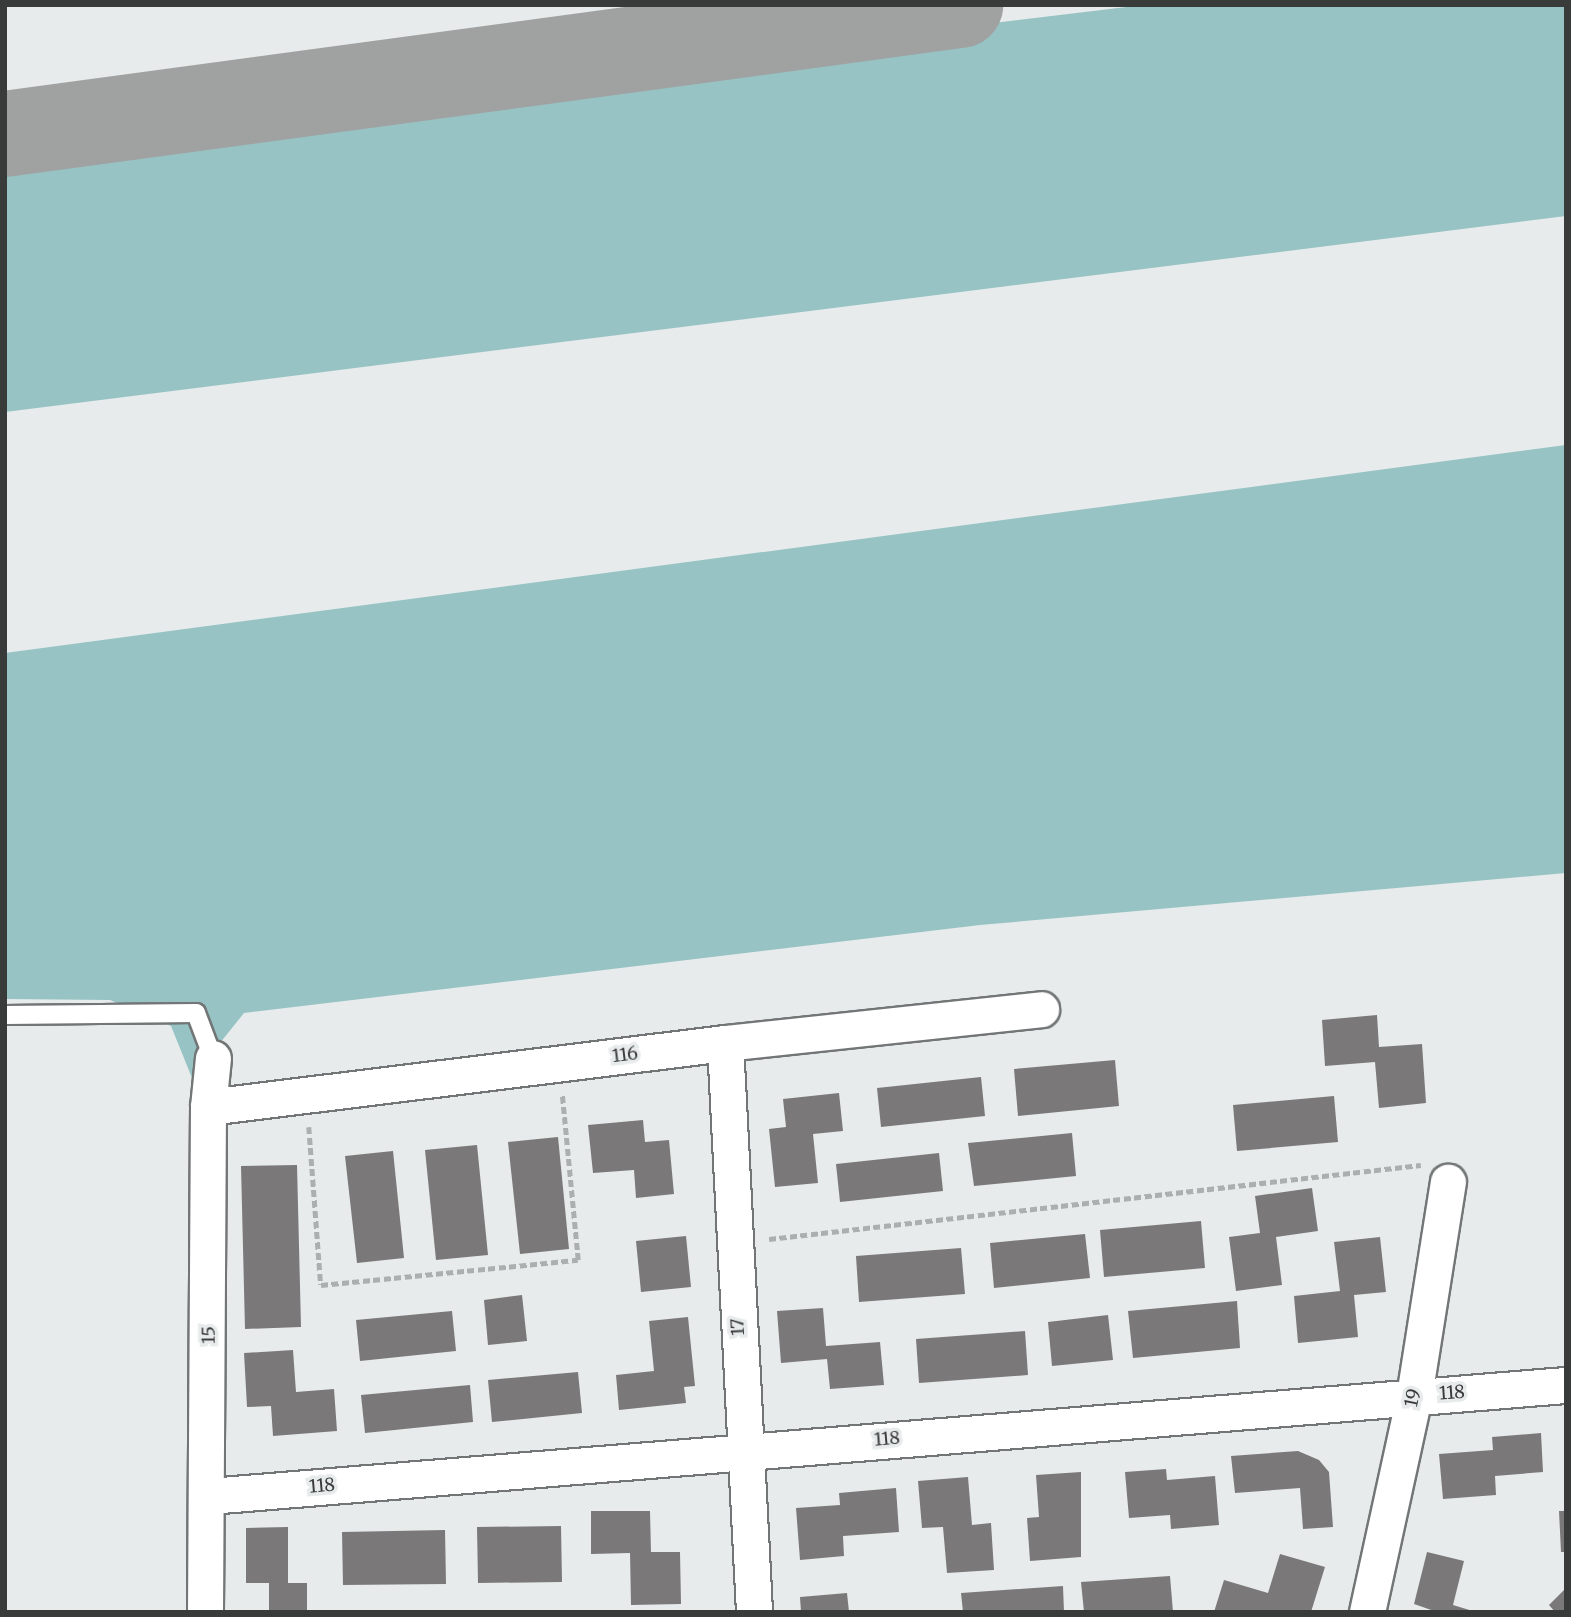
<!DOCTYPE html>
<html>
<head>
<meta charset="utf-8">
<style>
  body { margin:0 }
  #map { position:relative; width:1571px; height:1617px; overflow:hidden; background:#e7ebeb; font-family:Merriweather,serif }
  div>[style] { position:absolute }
  .green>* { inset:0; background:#98c3c4 }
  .taxiway>* { height:86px; margin:-43px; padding:0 43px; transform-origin:43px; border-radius:43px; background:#a0a2a2 }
  .building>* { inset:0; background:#7b787a }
  .path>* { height:4.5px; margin-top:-2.25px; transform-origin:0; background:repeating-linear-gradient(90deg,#acafaf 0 7px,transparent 0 10.5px) }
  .roads { filter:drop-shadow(2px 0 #727676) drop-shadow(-2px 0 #727676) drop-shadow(0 2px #727676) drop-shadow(0 -2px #727676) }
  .lane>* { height:18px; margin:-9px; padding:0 9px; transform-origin:9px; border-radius:9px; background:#fff }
  .street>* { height:35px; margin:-17.5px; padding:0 17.5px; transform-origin:17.5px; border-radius:17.5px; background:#fff }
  span { translate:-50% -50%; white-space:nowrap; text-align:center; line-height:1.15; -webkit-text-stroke:7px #e7ebeb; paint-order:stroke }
  .street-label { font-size:18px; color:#393b3b }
  .frame { position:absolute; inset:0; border:7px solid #393b3b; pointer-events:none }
</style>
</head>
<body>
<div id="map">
  <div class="green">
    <div style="clip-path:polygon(1143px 5px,1566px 5px,1566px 216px,5px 412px,5px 156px,562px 75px)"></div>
    <div style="clip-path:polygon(1566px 445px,1566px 873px,980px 925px,244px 1013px,192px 1078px,171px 1026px,110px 1000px,5px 999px,5px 653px)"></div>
  </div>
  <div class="taxiway">
    <div style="left:5px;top:134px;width:964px;rotate:-7.69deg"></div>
  </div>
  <div class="building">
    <div style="clip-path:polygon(1377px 1015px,1379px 1047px,1422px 1044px,1426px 1103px,1379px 1108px,1375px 1062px,1325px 1066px,1322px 1020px)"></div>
    <div style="clip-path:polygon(1115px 1060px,1119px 1106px,1018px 1116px,1014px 1069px)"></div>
    <div style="clip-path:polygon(981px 1077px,985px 1116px,881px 1127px,877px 1088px)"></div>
    <div style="clip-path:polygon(839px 1093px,843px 1131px,813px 1134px,818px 1183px,775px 1187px,769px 1129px,786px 1127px,783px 1099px)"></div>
    <div style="clip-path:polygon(1334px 1096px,1338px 1142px,1237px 1151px,1233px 1105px)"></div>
    <div style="clip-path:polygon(643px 1120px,645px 1142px,669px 1140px,674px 1194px,636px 1198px,634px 1170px,593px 1173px,588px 1125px)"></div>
    <div style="clip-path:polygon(1072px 1133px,1076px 1176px,974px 1186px,968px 1143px)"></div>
    <div style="clip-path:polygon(558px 1137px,569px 1249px,520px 1254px,508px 1142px)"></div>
    <div style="clip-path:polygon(477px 1145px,488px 1255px,436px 1260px,425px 1150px)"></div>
    <div style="clip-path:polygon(393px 1151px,404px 1258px,357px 1263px,345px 1156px)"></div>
    <div style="clip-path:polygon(939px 1153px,943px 1191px,840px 1202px,836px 1164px)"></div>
    <div style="clip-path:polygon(297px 1165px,301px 1327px,245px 1329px,241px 1166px)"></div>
    <div style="clip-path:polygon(1312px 1188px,1318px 1231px,1276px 1237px,1282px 1285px,1236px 1291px,1229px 1237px,1260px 1233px,1255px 1196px)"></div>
    <div style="clip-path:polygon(1201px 1221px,1205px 1268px,1104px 1277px,1100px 1230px)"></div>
    <div style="clip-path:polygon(1085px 1234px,1090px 1278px,994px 1288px,990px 1243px)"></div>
    <div style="clip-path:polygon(686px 1236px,691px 1287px,641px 1292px,636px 1241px)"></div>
    <div style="clip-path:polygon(1380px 1237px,1386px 1292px,1354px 1295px,1358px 1337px,1298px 1343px,1294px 1296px,1340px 1291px,1334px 1242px)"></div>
    <div style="clip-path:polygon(961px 1248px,965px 1294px,859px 1302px,856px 1256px)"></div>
    <div style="clip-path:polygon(522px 1295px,527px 1341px,488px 1345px,484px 1300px)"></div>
    <div style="clip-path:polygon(1237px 1301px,1240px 1348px,1133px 1358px,1128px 1311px)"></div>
    <div style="clip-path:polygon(823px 1308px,826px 1346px,880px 1342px,884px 1385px,830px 1389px,827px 1359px,781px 1363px,777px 1311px)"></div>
    <div style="clip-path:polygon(452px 1311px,456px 1351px,360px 1361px,356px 1320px)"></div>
    <div style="clip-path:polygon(1108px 1315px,1113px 1360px,1052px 1366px,1048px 1322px)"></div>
    <div style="clip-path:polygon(688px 1317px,695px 1386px,684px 1387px,686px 1403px,619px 1410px,616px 1375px,654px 1371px,649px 1321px)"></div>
    <div style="clip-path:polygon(1025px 1331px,1028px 1375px,919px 1383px,916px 1339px)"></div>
    <div style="clip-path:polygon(293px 1350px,296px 1392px,334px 1389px,337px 1431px,273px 1436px,271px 1406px,247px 1407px,244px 1353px)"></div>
    <div style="clip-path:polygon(578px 1372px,582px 1413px,492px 1422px,488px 1380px)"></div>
    <div style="clip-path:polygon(470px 1385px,473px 1422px,365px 1433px,361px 1395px)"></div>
    <div style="clip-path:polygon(1541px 1433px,1543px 1472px,1495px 1476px,1496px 1495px,1443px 1499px,1439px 1454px,1493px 1450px,1492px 1437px)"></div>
    <div style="clip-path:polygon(1298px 1451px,1319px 1460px,1329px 1472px,1333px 1527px,1303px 1529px,1300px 1488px,1235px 1493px,1231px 1456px)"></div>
    <div style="clip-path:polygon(1166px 1469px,1167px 1480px,1215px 1476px,1219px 1525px,1171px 1529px,1170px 1515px,1129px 1518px,1125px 1472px)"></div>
    <div style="clip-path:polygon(1081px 1472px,1081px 1557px,1030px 1561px,1027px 1518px,1039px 1517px,1036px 1475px)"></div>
    <div style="clip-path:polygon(968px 1477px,972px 1525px,991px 1523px,994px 1570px,947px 1573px,943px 1527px,922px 1528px,918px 1481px)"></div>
    <div style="clip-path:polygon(896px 1488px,899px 1532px,843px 1536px,844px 1556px,800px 1560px,796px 1508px,840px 1505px,839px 1493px)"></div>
    <div style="clip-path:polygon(591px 1511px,650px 1511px,651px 1552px,680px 1552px,681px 1604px,631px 1605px,630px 1553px,591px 1554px)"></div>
    <div style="clip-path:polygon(1559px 1511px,1566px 1511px,1566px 1552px,1561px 1552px)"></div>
    <div style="clip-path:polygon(561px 1526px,562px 1582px,478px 1583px,477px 1527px)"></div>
    <div style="clip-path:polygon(288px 1527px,288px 1583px,307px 1583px,307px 1612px,269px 1612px,269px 1583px,246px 1583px,246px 1528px)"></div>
    <div style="clip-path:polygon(445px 1530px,446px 1584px,343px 1585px,342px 1532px)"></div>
    <div style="clip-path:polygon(1427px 1552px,1464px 1561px,1453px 1605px,1476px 1612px,1437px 1612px,1414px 1604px)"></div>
    <div style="clip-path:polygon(1280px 1554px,1325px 1567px,1311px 1612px,1214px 1612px,1224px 1580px,1268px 1593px)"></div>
    <div style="clip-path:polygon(1170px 1576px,1173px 1612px,1084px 1612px,1081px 1582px)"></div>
    <div style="clip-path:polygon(1063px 1586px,1064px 1612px,963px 1612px,961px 1593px)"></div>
    <div style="clip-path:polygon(1566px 1588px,1566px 1612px,1555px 1612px,1549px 1605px)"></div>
    <div style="clip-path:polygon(847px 1593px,849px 1612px,801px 1612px,800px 1597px)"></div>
  </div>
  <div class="path">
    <div style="left:309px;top:1127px;width:158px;rotate:85.7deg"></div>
    <div style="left:321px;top:1285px;width:258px;rotate:-5.6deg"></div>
    <div style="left:578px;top:1260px;width:167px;rotate:-95.5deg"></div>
    <div style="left:769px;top:1239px;width:656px;rotate:-6.48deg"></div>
  </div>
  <div class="roads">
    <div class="lane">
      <div style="left:5px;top:1015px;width:191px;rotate:-0.6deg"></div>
      <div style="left:196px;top:1013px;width:48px;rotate:69.3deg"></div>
    </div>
    <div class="street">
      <div style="left:725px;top:1043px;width:570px;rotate:87.08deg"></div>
      <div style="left:208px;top:1107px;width:521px;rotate:-7.06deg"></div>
      <div style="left:725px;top:1043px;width:318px;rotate:-6.1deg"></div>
      <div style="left:209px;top:1496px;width:1362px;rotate:-4.68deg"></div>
      <div style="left:205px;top:1612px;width:505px;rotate:-89.66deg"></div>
      <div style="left:208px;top:1107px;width:49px;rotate:-84.2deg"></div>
      <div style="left:1367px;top:1612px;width:221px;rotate:-77.7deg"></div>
      <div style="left:1414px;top:1396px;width:217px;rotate:-81deg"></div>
    </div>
  </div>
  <div class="street-label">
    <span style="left:625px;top:1055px;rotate:-7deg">116</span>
    <span style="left:738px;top:1327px;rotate:-93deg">17</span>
    <span style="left:209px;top:1335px;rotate:-90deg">15</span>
    <span style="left:1452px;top:1393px;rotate:-4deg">118</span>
    <span style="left:1413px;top:1398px;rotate:-79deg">19</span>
    <span style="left:887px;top:1439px;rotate:-5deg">118</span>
    <span style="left:322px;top:1486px;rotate:-5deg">118</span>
  </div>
  <div class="frame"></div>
</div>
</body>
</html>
